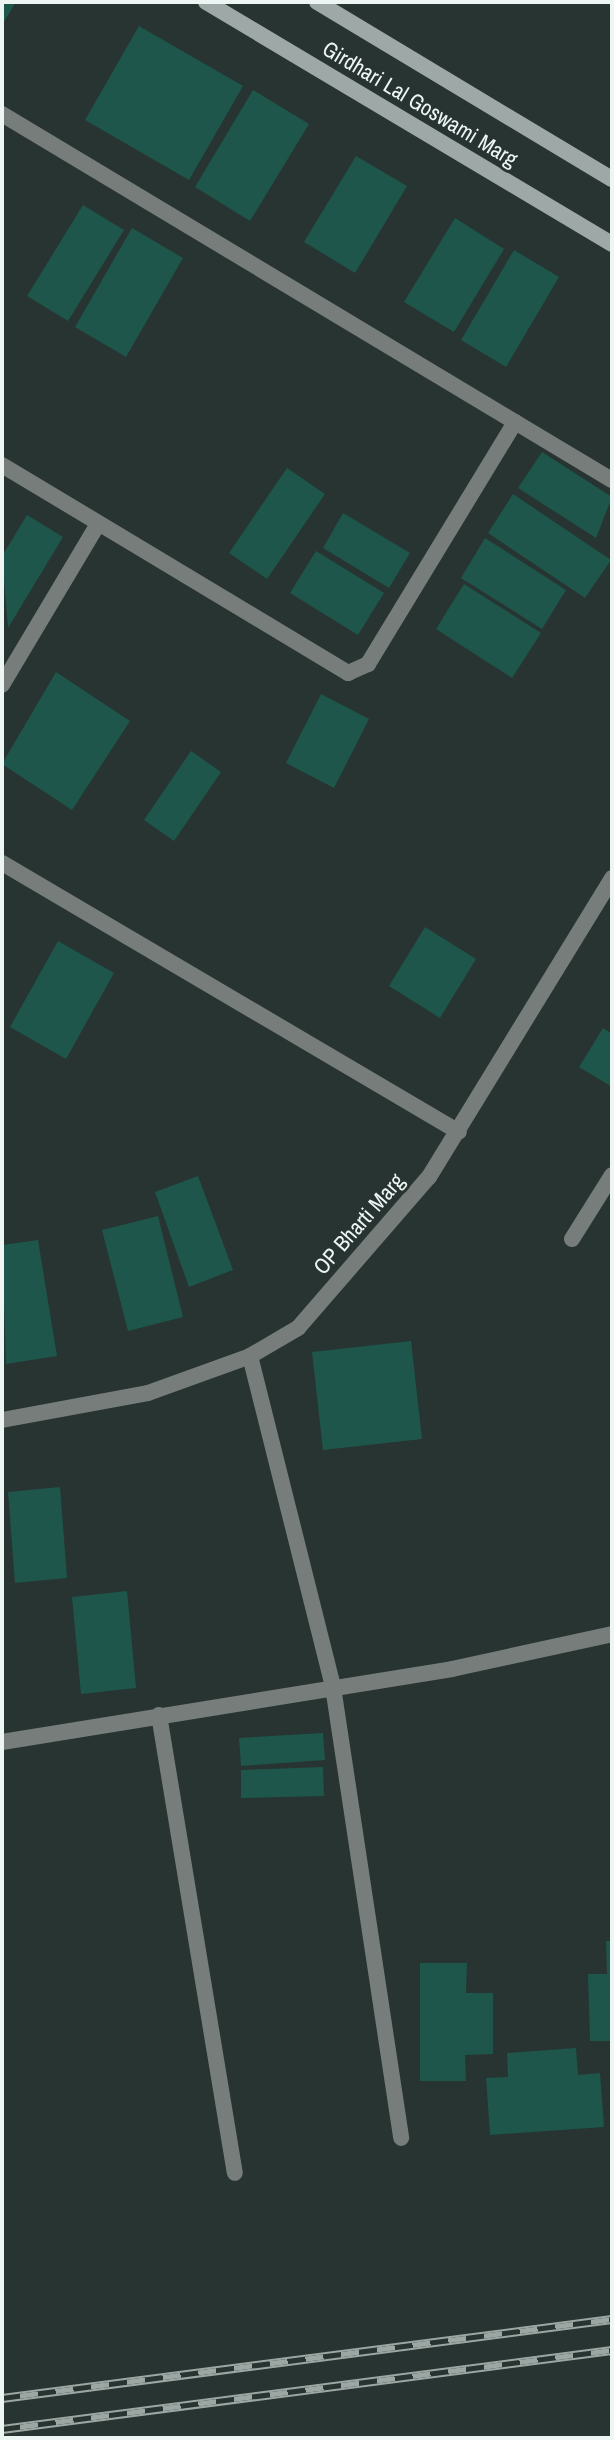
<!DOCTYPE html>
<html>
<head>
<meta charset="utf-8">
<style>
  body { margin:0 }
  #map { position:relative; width:614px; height:2440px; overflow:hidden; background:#273431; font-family:"Archivo Narrow",sans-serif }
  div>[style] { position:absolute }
  .building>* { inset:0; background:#1e564b }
  .street>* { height:16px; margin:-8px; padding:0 8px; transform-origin:8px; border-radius:8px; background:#777d7b }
  .secondary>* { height:16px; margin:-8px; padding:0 8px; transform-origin:8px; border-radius:8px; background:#9ea8a6 }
  .rail>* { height:9px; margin-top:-4.5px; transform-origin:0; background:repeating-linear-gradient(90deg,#273431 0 18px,#9ca6a3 0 36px); box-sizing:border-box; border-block:2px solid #9ca6a3 }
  span { translate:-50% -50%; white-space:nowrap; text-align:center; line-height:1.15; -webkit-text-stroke:6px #273431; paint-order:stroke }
  .street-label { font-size:22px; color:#eef6f4 }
  .frame { position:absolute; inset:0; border:4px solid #eef6f4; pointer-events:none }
</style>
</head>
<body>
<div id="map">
  <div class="building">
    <div style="clip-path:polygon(2px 2px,16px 2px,2px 25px)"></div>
    <div style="clip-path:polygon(139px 26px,243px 86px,189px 180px,85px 120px)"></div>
    <div style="clip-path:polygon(253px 90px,309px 124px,250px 221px,195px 187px)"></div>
    <div style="clip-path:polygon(356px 156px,407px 186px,355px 273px,304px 242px)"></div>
    <div style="clip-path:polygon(83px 205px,124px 230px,68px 321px,27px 296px)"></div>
    <div style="clip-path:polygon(455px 218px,504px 249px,454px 332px,404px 302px)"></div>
    <div style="clip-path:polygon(132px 228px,183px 258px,126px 357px,75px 327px)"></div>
    <div style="clip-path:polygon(514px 250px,559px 277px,506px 367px,461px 340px)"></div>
    <div style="clip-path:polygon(542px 452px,612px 497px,596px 538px,518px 488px)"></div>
    <div style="clip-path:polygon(287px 468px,325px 494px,267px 579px,229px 553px)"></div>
    <div style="clip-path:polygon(513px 494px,611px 560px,585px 598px,488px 533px)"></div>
    <div style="clip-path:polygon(343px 513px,410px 553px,389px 588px,323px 548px)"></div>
    <div style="clip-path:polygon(27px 515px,63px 537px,8px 628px,2px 556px)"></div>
    <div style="clip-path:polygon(485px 538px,566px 590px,542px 629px,461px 578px)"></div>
    <div style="clip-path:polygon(316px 551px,384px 593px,358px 635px,290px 593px)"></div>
    <div style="clip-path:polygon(464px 584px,541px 633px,512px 678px,436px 629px)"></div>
    <div style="clip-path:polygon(56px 672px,130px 721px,72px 810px,2px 764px)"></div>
    <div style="clip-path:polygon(321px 694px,369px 719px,334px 788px,286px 763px)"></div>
    <div style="clip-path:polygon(191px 751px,221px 772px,174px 841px,144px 820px)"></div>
    <div style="clip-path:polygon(425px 927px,476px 959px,440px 1018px,389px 986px)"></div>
    <div style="clip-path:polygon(58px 941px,114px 973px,66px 1059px,10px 1027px)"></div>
    <div style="clip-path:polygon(603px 1028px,612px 1034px,612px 1087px,579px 1067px)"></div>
    <div style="clip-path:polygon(198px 1176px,233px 1270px,189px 1287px,155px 1192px)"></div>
    <div style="clip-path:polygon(158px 1216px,183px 1317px,128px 1331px,102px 1230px)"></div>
    <div style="clip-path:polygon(38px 1240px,57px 1356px,6px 1364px,2px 1245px)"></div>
    <div style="clip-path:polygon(411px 1341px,422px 1439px,323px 1450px,312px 1352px)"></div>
    <div style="clip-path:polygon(60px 1487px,67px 1578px,15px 1583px,8px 1492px)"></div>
    <div style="clip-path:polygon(127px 1591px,136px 1688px,81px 1694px,72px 1597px)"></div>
    <div style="clip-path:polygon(323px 1733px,325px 1760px,241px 1766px,239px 1738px)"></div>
    <div style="clip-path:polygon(323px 1767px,324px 1796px,241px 1798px,241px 1770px)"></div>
    <div style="clip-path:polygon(606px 1941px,612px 1941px,612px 2041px,590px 2041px,588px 1974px,607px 1974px)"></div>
    <div style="clip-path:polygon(420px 1963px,467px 1963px,466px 1993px,493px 1993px,493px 2054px,465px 2055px,466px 2081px,420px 2081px)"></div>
    <div style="clip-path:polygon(576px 2048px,578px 2075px,600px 2073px,604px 2127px,490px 2135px,486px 2078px,508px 2077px,507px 2053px)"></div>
  </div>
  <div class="street">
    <div style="left:2px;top:114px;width:598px;rotate:30.98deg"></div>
    <div style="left:2px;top:465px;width:404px;rotate:31deg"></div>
    <div style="left:348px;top:673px;width:22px;rotate:-24deg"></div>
    <div style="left:368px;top:664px;width:283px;rotate:-58.7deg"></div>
    <div style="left:515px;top:422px;width:113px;rotate:30.9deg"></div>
    <div style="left:2px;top:685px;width:187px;rotate:-59.2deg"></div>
    <div style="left:2px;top:863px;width:530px;rotate:30.48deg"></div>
    <div style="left:572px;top:1239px;width:75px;rotate:-58deg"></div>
    <div style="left:250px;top:1356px;width:341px;rotate:75.9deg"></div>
    <div style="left:333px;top:1687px;width:456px;rotate:81.4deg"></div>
    <div style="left:2px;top:1420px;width:148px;rotate:-10.5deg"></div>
    <div style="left:148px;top:1393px;width:109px;rotate:-19.9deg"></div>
    <div style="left:250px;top:1356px;width:56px;rotate:-30.3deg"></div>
    <div style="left:298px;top:1328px;width:200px;rotate:-49.1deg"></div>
    <div style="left:429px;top:1177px;width:351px;rotate:-58.5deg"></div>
    <div style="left:159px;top:1715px;width:464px;rotate:80.6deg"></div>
    <div style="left:2px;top:1742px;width:456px;rotate:-9.2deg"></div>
    <div style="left:452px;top:1669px;width:164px;rotate:-12.3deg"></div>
  </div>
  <div class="secondary">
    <div style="left:206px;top:2px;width:473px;rotate:30.8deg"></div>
    <div style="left:317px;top:2px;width:344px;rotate:31deg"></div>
  </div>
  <div class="rail">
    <div style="left:2px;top:2398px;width:615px;rotate:-7.38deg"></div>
    <div style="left:2px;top:2429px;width:615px;rotate:-7.38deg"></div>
  </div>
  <div class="street-label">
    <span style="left:420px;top:104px;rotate:31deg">Girdhari Lal Goswami Marg</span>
    <span style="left:359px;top:1224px;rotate:-49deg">OP Bharti Marg</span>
  </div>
  <div class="frame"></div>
</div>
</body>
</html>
